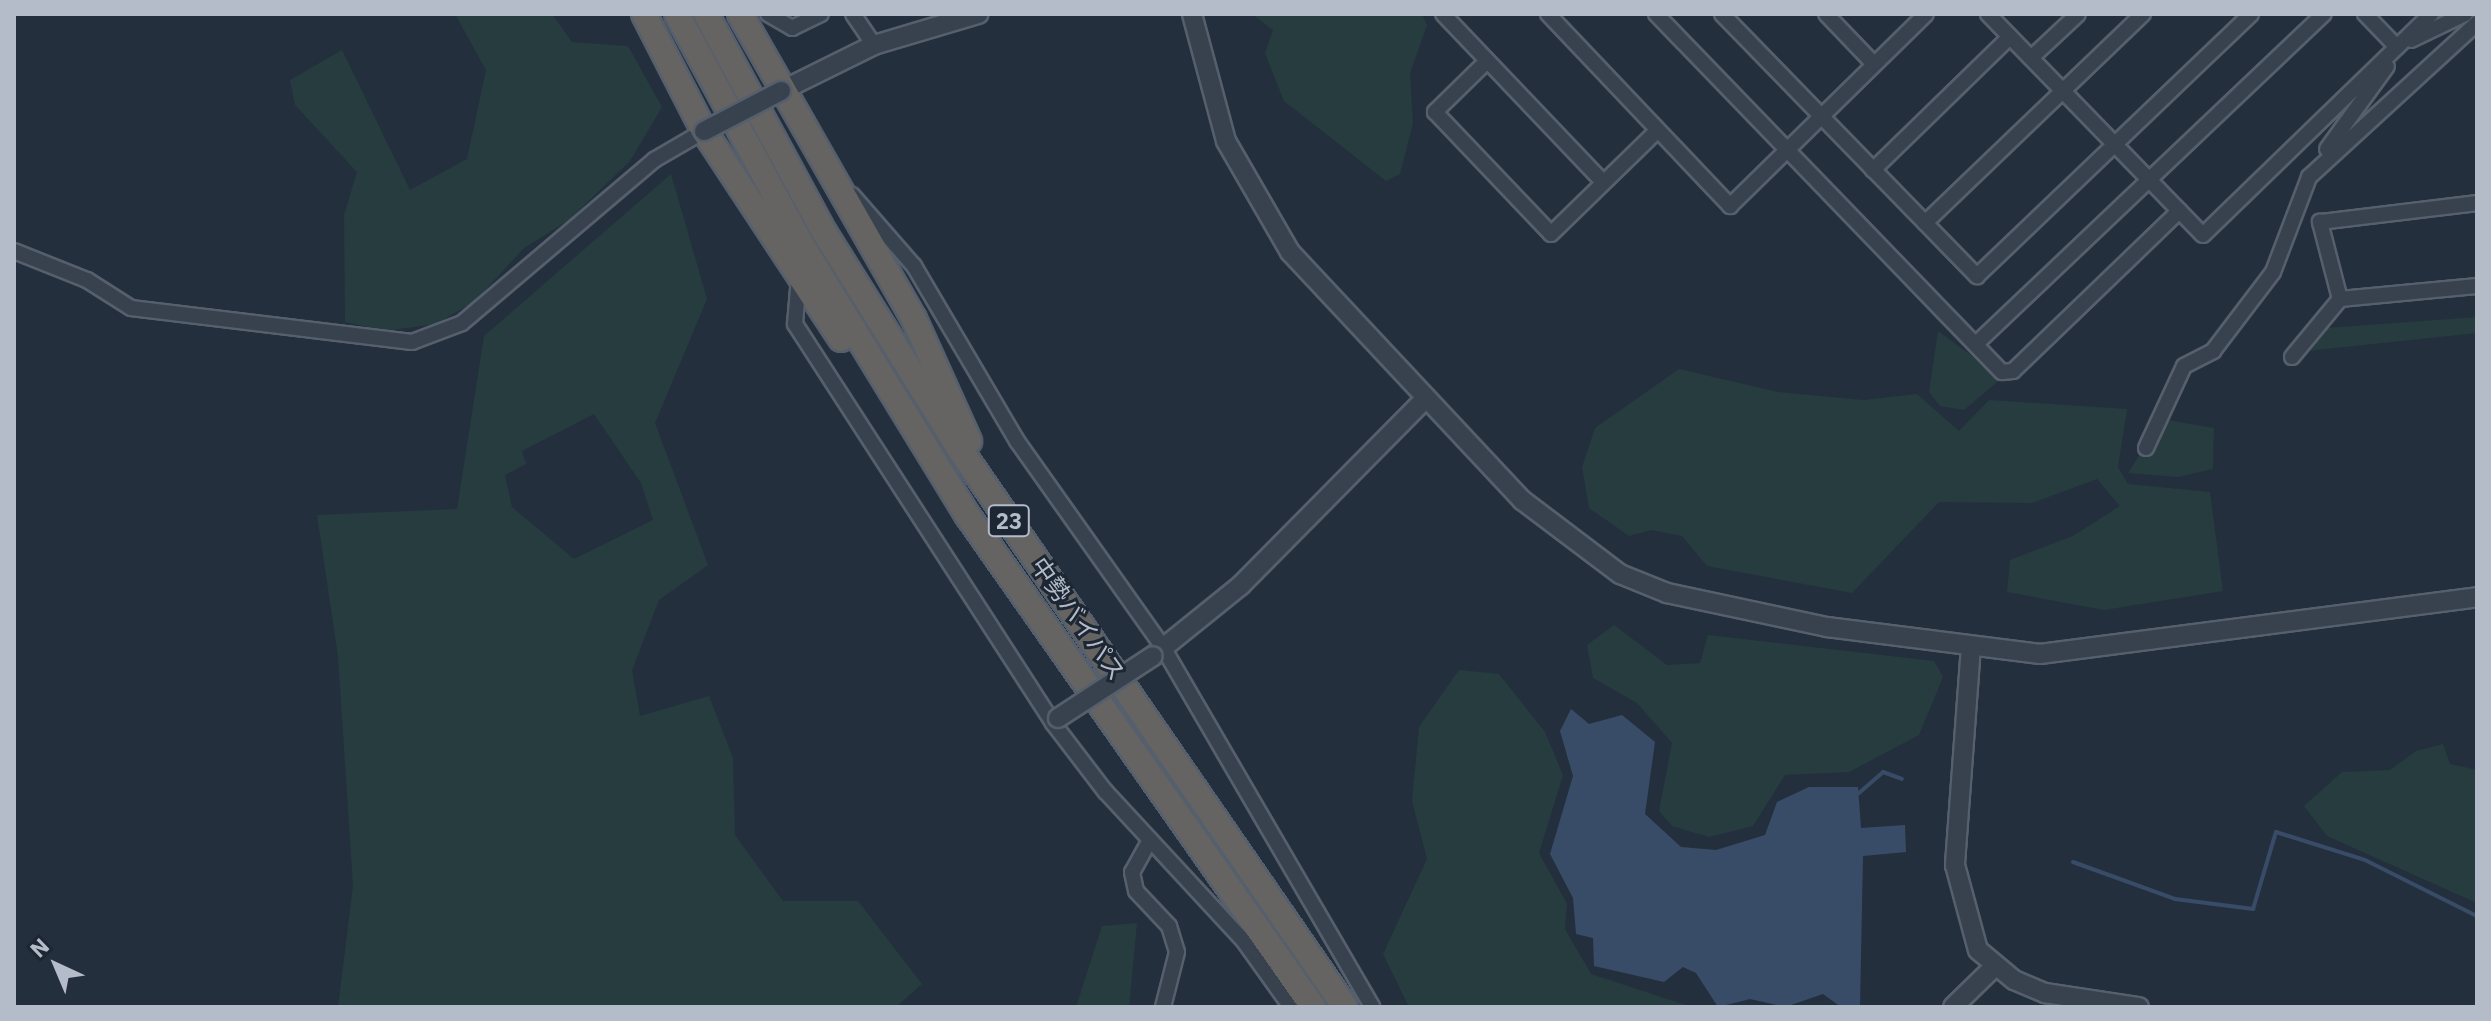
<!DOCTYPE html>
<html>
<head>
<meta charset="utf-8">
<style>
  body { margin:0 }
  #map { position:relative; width:2491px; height:1021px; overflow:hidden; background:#242f3e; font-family:"IBM Plex Sans","Noto Sans JP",sans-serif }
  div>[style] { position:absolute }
  .green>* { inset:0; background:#263c3f }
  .water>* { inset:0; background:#394c67 }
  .stream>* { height:4px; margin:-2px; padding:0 2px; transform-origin:2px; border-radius:2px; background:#394c67 }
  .roads { filter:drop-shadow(2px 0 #565f6c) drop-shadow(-2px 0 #565f6c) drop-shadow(0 2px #565f6c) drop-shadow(0 -2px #565f6c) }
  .minor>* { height:14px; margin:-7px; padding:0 7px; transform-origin:7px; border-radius:7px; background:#38414e }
  .tertiary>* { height:18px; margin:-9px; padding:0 9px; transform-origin:9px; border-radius:9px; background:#38414e }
  .trunk>* { height:24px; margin:-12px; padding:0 12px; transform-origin:12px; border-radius:12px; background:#656462 }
  .bridges { filter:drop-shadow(2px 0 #565f6c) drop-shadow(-2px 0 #565f6c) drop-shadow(0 2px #565f6c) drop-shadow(0 -2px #565f6c) }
  .tertiary-bridge>* { height:18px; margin:-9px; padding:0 9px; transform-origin:9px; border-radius:9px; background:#38414e }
  span { translate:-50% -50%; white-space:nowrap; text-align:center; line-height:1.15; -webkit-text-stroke:6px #1d2633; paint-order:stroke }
  .shield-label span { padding:2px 6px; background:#1d2633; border:2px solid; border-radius:6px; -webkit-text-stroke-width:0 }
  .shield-label { font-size:22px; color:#b4bcc9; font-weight:700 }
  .street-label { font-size:24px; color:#b4bcc9 }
  .frame { position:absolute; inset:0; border:16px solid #b4bcc9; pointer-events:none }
  .north { position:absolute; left:16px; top:925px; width:80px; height:80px; -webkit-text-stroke:6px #1d2633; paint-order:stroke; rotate:316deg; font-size:22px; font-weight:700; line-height:32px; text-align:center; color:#b4bcc9 }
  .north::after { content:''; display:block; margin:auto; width:28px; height:36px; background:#b4bcc9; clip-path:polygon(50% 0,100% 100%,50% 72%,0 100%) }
</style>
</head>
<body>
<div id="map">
  <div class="green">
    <div style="clip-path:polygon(455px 14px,552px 14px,572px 42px,628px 46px,662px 107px,630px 161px,569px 220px,524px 248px,475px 301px,436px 324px,385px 331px,345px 322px,344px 215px,357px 172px,295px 105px,290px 80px,342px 50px,410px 190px,467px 159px,486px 70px)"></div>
    <div style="clip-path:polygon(1252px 14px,1422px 14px,1427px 25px,1410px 73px,1413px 123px,1400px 174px,1386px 181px,1284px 101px,1265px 53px,1273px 30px)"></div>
    <div style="clip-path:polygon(evenodd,671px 174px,707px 299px,655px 423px,708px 565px,659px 600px,632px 670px,640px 716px,709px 696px,733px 758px,735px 835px,783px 901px,858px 901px,922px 984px,896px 1007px,338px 1007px,353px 886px,338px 656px,317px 515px,457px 509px,484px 336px,671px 174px,594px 414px,641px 483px,653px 520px,574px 559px,512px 507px,505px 475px,526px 464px,522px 451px,594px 414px)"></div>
    <div style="clip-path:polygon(2477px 317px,2477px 333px,2307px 351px,2327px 328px)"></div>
    <div style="clip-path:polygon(1938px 331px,2002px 378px,1964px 410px,1940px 406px,1929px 392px)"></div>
    <div style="clip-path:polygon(1679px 369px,1778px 392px,1863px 400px,1917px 394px,1959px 431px,1989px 400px,2127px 409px,2118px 467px,2128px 484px,2210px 492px,2223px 591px,2104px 610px,2007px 592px,2010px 560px,2073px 536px,2120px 506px,2097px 479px,2032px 503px,1939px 502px,1852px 593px,1707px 566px,1682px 536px,1651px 530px,1629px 536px,1589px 508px,1582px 467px,1595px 428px)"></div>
    <div style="clip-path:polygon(2162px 419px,2214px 428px,2213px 469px,2178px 477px,2128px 473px)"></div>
    <div style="clip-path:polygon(1614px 625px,1667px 665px,1700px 663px,1708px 635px,1934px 661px,1943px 677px,1919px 735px,1849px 772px,1785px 775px,1753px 826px,1709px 837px,1672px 826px,1659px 811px,1672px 743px,1637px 703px,1593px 678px,1587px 645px)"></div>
    <div style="clip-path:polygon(1459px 670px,1499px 674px,1545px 732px,1563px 775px,1539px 853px,1567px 904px,1565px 929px,1591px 974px,1692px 1007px,1409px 1007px,1383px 954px,1427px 859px,1412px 801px,1419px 727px)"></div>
    <div style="clip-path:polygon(2443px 744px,2450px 764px,2477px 770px,2477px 903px,2327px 836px,2304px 806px,2342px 772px,2390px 770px,2416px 751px)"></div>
    <div style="clip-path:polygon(1137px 923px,1129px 1007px,1076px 1007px,1102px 926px)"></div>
  </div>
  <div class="water">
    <div style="clip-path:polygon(1571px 709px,1589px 724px,1622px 715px,1655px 742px,1645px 814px,1681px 847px,1716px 850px,1765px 835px,1777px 802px,1809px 787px,1858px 787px,1861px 828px,1905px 825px,1906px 852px,1863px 856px,1860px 1006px,1841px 1007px,1823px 994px,1785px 1007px,1750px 999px,1718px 1007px,1696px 973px,1683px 967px,1664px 982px,1594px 966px,1593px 938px,1576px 934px,1573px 898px,1550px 854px,1573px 776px,1560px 731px)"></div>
  </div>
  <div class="stream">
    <div style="left:1859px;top:793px;width:32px;rotate:-41deg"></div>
    <div style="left:1883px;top:772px;width:20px;rotate:20deg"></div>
    <div style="left:2073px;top:862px;width:109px;rotate:19.9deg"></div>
    <div style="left:2175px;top:899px;width:79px;rotate:7.3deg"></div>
    <div style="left:2253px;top:909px;width:80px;rotate:-73.4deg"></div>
    <div style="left:2276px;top:832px;width:93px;rotate:17.5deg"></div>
    <div style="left:2365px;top:860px;width:125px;rotate:26.6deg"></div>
  </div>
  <div class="roads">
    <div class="minor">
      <div style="left:768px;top:14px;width:28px;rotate:30deg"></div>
      <div style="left:792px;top:28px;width:32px;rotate:-26deg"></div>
      <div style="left:853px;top:14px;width:37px;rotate:56deg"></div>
      <div style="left:1443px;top:14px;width:232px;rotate:46.4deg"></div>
      <div style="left:1548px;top:14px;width:265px;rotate:46.5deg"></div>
      <div style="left:1730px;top:206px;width:274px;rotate:-44.4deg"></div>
      <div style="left:1656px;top:14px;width:498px;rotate:46deg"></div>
      <div style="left:2002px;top:372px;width:11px;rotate:-5deg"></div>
      <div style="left:2013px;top:371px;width:231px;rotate:-43.9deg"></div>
      <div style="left:1722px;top:14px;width:366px;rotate:45.8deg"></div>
      <div style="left:1977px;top:276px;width:379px;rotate:-43.7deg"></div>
      <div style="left:1826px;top:14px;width:69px;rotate:46.2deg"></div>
      <div style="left:1988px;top:14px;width:308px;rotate:45.8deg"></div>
      <div style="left:2203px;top:235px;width:318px;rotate:-44.1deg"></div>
      <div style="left:2365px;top:14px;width:46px;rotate:45.9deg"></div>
      <div style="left:2411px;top:40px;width:60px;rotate:-25.7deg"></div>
      <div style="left:2031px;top:58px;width:64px;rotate:-43.1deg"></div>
      <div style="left:1487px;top:61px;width:73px;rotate:135.6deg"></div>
      <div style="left:1435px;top:112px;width:168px;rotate:46.4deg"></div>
      <div style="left:1551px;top:234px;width:148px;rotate:-44.2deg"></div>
      <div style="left:2327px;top:149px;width:102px;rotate:-54.1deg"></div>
      <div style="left:1873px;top:170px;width:191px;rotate:-44.2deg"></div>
      <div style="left:852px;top:195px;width:94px;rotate:48.9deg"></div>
      <div style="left:914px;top:266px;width:203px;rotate:59.5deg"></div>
      <div style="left:1017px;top:441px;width:255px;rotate:54.7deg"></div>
      <div style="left:1164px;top:649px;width:414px;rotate:59.8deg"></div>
      <div style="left:1925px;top:223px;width:302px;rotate:-43.8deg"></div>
      <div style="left:14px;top:251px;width:79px;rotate:21.7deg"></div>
      <div style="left:87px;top:280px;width:52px;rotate:32.5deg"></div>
      <div style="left:131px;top:308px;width:283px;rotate:6.9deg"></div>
      <div style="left:412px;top:342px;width:53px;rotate:-20.8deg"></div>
      <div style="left:462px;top:323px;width:252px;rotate:-40.3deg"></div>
      <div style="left:654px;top:160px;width:58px;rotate:-30.1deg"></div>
      <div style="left:799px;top:277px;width:47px;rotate:94.9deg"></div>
      <div style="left:795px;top:324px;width:475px;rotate:57.1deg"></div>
      <div style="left:1053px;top:723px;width:86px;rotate:52.6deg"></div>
      <div style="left:1105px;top:791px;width:203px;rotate:47.2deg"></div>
      <div style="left:1243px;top:940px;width:82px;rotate:54.4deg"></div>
      <div style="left:2340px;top:299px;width:138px;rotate:-5.4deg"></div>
      <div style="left:1977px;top:343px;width:478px;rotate:-43.5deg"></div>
      <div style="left:2292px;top:357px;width:75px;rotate:-50.4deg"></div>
      <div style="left:2340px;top:299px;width:80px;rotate:-104.6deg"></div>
      <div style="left:2320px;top:222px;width:158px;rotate:-6.9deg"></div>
      <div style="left:2146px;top:448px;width:90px;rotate:-65.1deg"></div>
      <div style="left:2184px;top:366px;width:33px;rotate:-27deg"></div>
      <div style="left:2213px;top:351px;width:99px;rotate:-52.8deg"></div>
      <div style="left:2273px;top:272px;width:102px;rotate:-69.2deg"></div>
      <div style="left:2309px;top:177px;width:228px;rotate:-42.5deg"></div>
      <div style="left:1150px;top:840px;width:37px;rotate:119deg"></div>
      <div style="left:1132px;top:872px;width:19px;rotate:78deg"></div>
      <div style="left:1136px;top:891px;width:48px;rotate:46.7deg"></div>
      <div style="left:1169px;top:926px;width:27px;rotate:73deg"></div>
      <div style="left:1177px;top:952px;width:57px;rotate:104.3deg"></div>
    </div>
    <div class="tertiary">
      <div style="left:1192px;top:14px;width:131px;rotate:75deg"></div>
      <div style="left:1226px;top:141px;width:128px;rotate:60deg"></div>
      <div style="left:1290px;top:252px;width:340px;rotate:46.9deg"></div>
      <div style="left:1522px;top:500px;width:123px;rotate:37.1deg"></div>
      <div style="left:1620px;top:574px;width:51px;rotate:22deg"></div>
      <div style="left:1667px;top:593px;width:164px;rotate:12deg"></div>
      <div style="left:1827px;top:627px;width:215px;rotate:7.2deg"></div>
      <div style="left:2040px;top:654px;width:441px;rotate:-7.4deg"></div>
      <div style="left:781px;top:91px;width:104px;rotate:-26.3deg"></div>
      <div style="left:874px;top:45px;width:109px;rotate:-16.6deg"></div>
      <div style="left:1971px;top:646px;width:220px;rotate:94.2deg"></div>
      <div style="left:1955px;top:865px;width:88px;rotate:74.9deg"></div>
      <div style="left:1978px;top:950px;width:47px;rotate:39.8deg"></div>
      <div style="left:2014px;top:980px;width:34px;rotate:23deg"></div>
      <div style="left:2045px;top:993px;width:95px;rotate:8.5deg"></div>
      <div style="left:1153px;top:656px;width:113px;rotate:-38.9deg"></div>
      <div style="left:1241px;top:585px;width:263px;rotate:-45.3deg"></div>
      <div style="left:1953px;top:1007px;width:57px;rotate:-44.3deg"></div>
    </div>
    <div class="trunk">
      <div style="left:644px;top:14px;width:131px;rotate:62.9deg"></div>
      <div style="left:704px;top:131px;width:249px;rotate:56.6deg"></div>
      <div style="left:677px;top:14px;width:265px;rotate:61.6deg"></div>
      <div style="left:803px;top:247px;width:316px;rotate:58.5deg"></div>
      <div style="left:968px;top:516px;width:600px;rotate:54.91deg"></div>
      <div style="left:706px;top:14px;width:248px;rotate:61.6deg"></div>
      <div style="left:824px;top:232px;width:258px;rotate:58deg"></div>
      <div style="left:961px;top:451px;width:676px;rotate:55.37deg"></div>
      <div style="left:740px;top:14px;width:351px;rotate:60.3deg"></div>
      <div style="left:914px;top:319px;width:134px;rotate:65.7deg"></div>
    </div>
  </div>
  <div class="bridges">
    <div class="tertiary-bridge">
      <div style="left:704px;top:131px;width:87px;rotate:-27.5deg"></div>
      <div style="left:1058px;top:718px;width:113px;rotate:-33.1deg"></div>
    </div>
  </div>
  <div class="shield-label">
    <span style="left:1009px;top:521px">23</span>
  </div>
  <div class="street-label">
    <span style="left:1078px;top:619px;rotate:55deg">中勢バイパス</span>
  </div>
  <div class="frame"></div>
  <div class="north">N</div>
</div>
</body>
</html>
